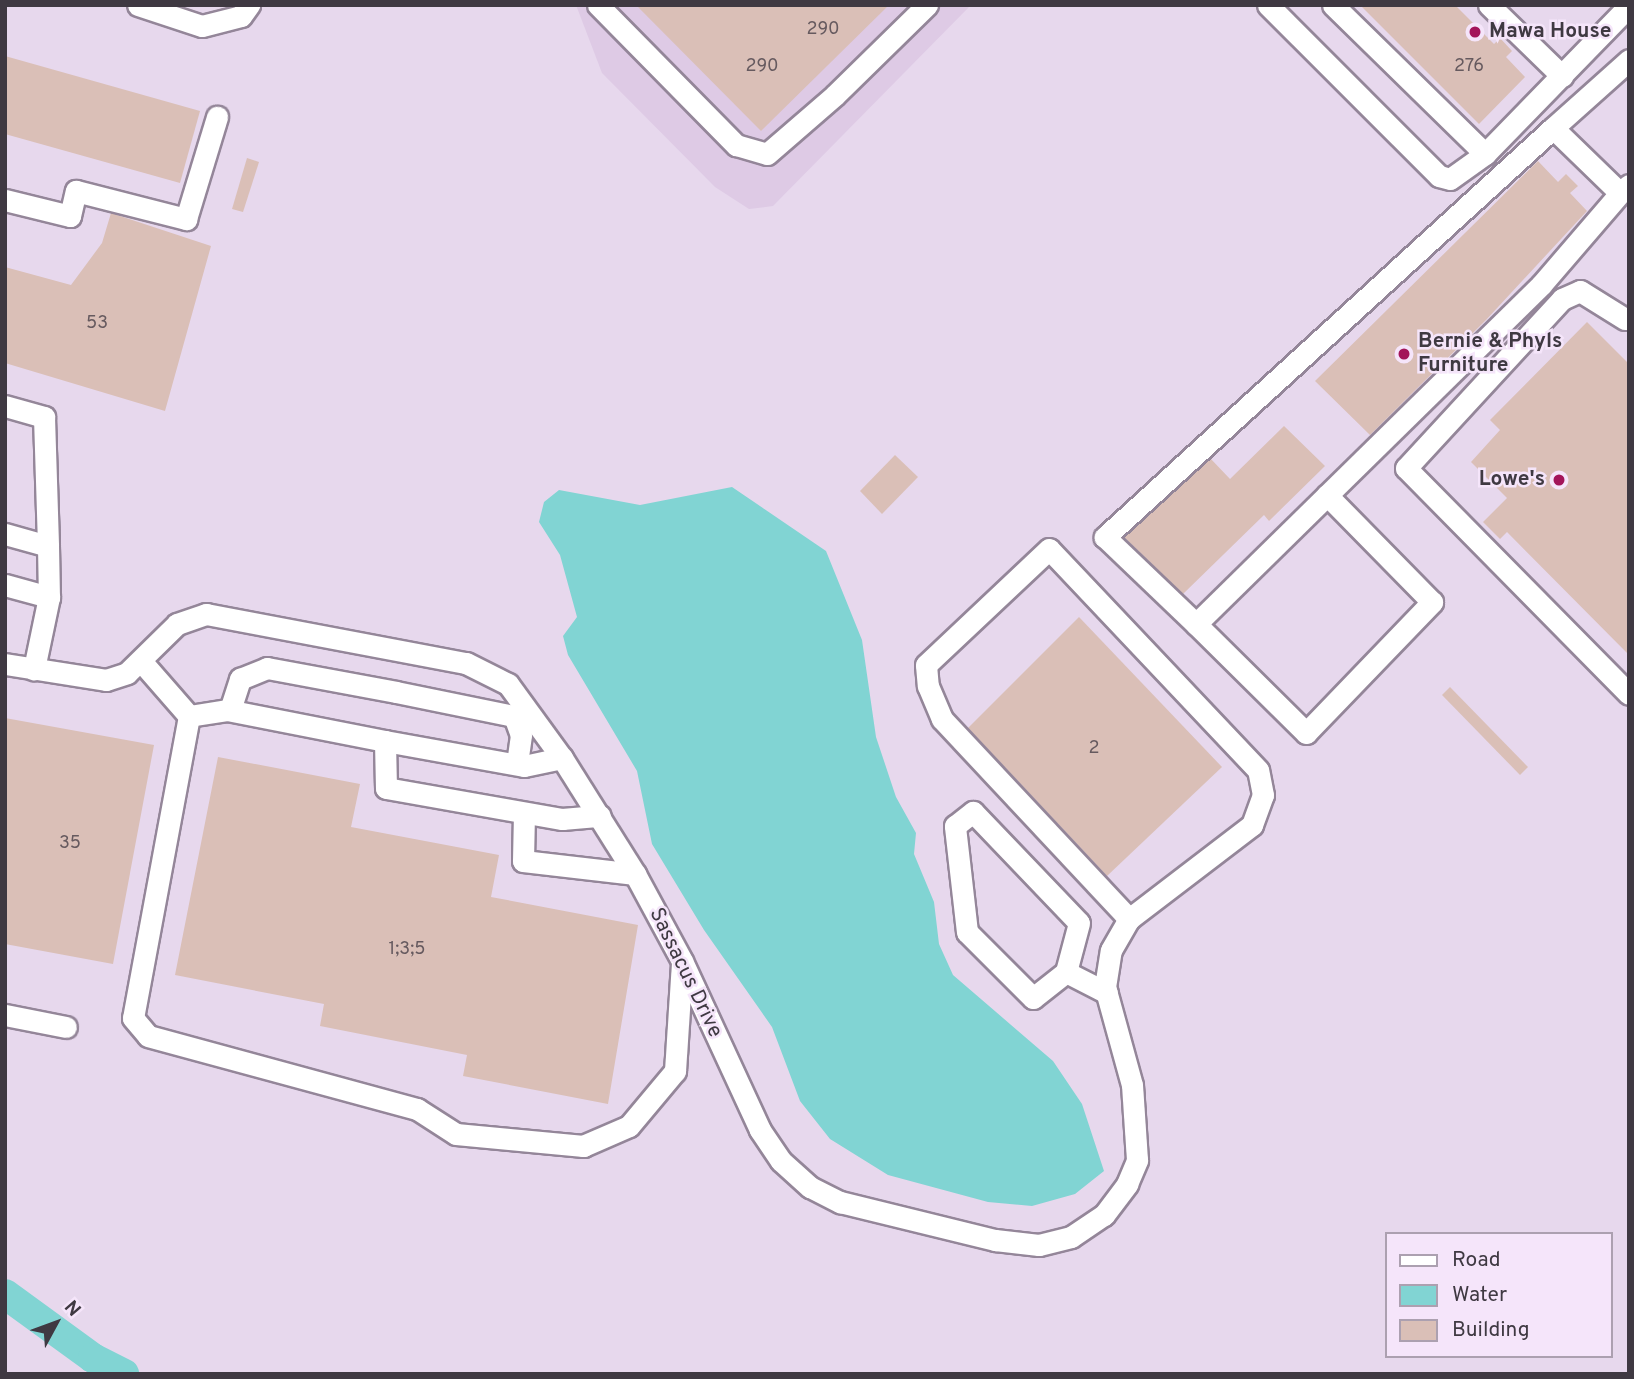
<!DOCTYPE html>
<html>
<head>
<meta charset="utf-8">
<style>
  body { margin:0 }
  #map { position:relative; width:1634px; height:1379px; overflow:hidden; background:#e7d8ed; font-family:Overpass,sans-serif }
  div>[style] { position:absolute }
  .built>* { inset:0; background:#decae5 }
  .water>* { inset:0; background:#81d4d3 }
  .river>* { height:30px; margin:-15px; padding:0 15px; transform-origin:15px; border-radius:15px; background:#81d4d3 }
  .building>* { inset:0; background:#dabfb7 }
  .roads { filter:drop-shadow(2px 0 #948699) drop-shadow(-2px 0 #948699) drop-shadow(0 2px #948699) drop-shadow(0 -2px #948699) }
  .minor>* { height:21px; margin:-10.5px; padding:0 10.5px; transform-origin:10.5px; border-radius:10.5px; background:#fff }
  .dots>* { width:19px; height:19px; translate:-50% -50%; box-sizing:border-box; border:4px solid #f5e5fa; border-radius:50% }
  span { translate:-50% -50%; white-space:nowrap; text-align:center; line-height:1.15; -webkit-text-stroke:5px #f5e5fa; paint-order:stroke }
  .number-label { font-size:18px; color:#665a5f }
  .number-label span { -webkit-text-stroke-width:0 }
  .poi-label { font-size:21px; color:#3f3942; font-weight:700 }
  .left { translate:0 -50%; text-align:left }
  .right { translate:-100% -50%; text-align:right }
  .street-label { font-size:21px; color:#3f3942 }
  .frame { position:absolute; inset:0; border:7px solid #3f3942; pointer-events:none }
  .legend { position:absolute; left:1385px; top:1232px; width:228px; height:126px; box-sizing:border-box; background:#f5e5fa; border:2px solid #aca0b0; margin:0; padding:9px 12px; list-style:none; font-size:21px; color:#3f3942 }
  .legend li { display:flex; align-items:center; gap:14px; height:35px }
  .legend b { width:35px; border:2px solid #aca0b0 }
  .north { position:absolute; left:21px; top:1288px; width:70px; height:70px; -webkit-text-stroke:5px #f5e5fa; paint-order:stroke; rotate:49deg; font-size:19px; font-weight:700; line-height:28px; text-align:center; color:#3f3942 }
  .north::after { content:''; display:block; margin:auto; width:24px; height:32px; background:#3f3942; clip-path:polygon(50% 0,100% 100%,50% 72%,0 100%) }
</style>
</head>
<body>
<div id="map">
  <div class="built">
    <div style="clip-path:polygon(576px 5px,971px 5px,773px 206px,749px 209px,715px 187px,602px 73px)"></div>
  </div>
  <div class="water">
    <div style="clip-path:polygon(732px 487px,826px 551px,862px 640px,876px 737px,896px 797px,916px 833px,914px 854px,934px 902px,939px 944px,953px 975px,1053px 1061px,1082px 1104px,1104px 1171px,1075px 1194px,1032px 1206px,988px 1202px,888px 1175px,830px 1139px,800px 1101px,772px 1027px,704px 930px,652px 844px,637px 771px,568px 655px,563px 636px,577px 617px,560px 555px,539px 522px,544px 502px,559px 490px,640px 505px)"></div>
  </div>
  <div class="river">
    <div style="left:5px;top:1294px;width:109px;rotate:36deg"></div>
    <div style="left:93px;top:1358px;width:35px;rotate:27deg"></div>
  </div>
  <div class="building">
    <div style="clip-path:polygon(636px 5px,889px 5px,761px 131px)"></div>
    <div style="clip-path:polygon(1360px 5px,1455px 5px,1494px 44px,1500px 38px,1512px 51px,1506px 57px,1525px 77px,1479px 124px)"></div>
    <div style="clip-path:polygon(5px 56px,200px 111px,180px 183px,5px 134px)"></div>
    <div style="clip-path:polygon(247px 158px,259px 162px,243px 212px,232px 209px)"></div>
    <div style="clip-path:polygon(1538px 161px,1558px 182px,1566px 174px,1578px 186px,1570px 193px,1587px 211px,1486px 320px,1370px 435px,1315px 381px)"></div>
    <div style="clip-path:polygon(111px 213px,211px 246px,165px 411px,5px 363px,5px 267px,71px 285px,102px 243px)"></div>
    <div style="clip-path:polygon(1587px 322px,1629px 364px,1629px 655px,1507px 532px,1500px 539px,1483px 522px,1507px 498px,1471px 462px,1500px 430px,1490px 420px)"></div>
    <div style="clip-path:polygon(1284px 426px,1325px 466px,1269px 521px,1264px 515px,1183px 594px,1124px 537px,1210px 458px,1230px 479px)"></div>
    <div style="clip-path:polygon(895px 455px,918px 477px,882px 514px,860px 491px)"></div>
    <div style="clip-path:polygon(1079px 617px,1222px 767px,1107px 876px,968px 728px)"></div>
    <div style="clip-path:polygon(1450px 687px,1528px 767px,1520px 775px,1442px 695px)"></div>
    <div style="clip-path:polygon(5px 718px,154px 745px,113px 964px,5px 944px)"></div>
    <div style="clip-path:polygon(218px 757px,360px 784px,351px 827px,499px 855px,491px 897px,638px 925px,608px 1104px,463px 1076px,467px 1055px,320px 1026px,324px 1004px,175px 975px)"></div>
  </div>
  <div class="roads">
    <div class="minor">
      <div style="left:138px;top:5px;width:67px;rotate:18.2deg"></div>
      <div style="left:202px;top:26px;width:40px;rotate:-14.4deg"></div>
      <div style="left:241px;top:16px;width:14px;rotate:-54deg"></div>
      <div style="left:598px;top:5px;width:197px;rotate:45.4deg"></div>
      <div style="left:736px;top:145px;width:32px;rotate:16deg"></div>
      <div style="left:767px;top:154px;width:90px;rotate:-40.9deg"></div>
      <div style="left:835px;top:95px;width:129px;rotate:-44.4deg"></div>
      <div style="left:1268px;top:5px;width:242px;rotate:45deg"></div>
      <div style="left:1439px;top:176px;width:11px;rotate:15deg"></div>
      <div style="left:1450px;top:179px;width:43px;rotate:-35.5deg"></div>
      <div style="left:1485px;top:154px;width:201px;rotate:-45.8deg"></div>
      <div style="left:1625px;top:10px;width:5px;rotate:37deg"></div>
      <div style="left:1333px;top:5px;width:213px;rotate:44.4deg"></div>
      <div style="left:1489px;top:5px;width:102px;rotate:44.2deg"></div>
      <div style="left:1629px;top:60px;width:102px;rotate:138.2deg"></div>
      <div style="left:1553px;top:128px;width:93px;rotate:44.1deg"></div>
      <div style="left:1620px;top:193px;width:12px;rotate:-42deg"></div>
      <div style="left:1553px;top:128px;width:607px;rotate:137.61deg"></div>
      <div style="left:1105px;top:537px;width:126px;rotate:43.7deg"></div>
      <div style="left:1196px;top:624px;width:484px;rotate:-44.5deg"></div>
      <div style="left:1541px;top:285px;width:121px;rotate:-49.3deg"></div>
      <div style="left:5px;top:200px;width:67px;rotate:13.8deg"></div>
      <div style="left:70px;top:216px;width:26px;rotate:-77deg"></div>
      <div style="left:76px;top:191px;width:114px;rotate:14.3deg"></div>
      <div style="left:186px;top:219px;width:107px;rotate:-73.1deg"></div>
      <div style="left:1625px;top:319px;width:53px;rotate:-148.1deg"></div>
      <div style="left:1580px;top:291px;width:20px;rotate:156deg"></div>
      <div style="left:1562px;top:299px;width:230px;rotate:132.7deg"></div>
      <div style="left:1406px;top:468px;width:317px;rotate:45.4deg"></div>
      <div style="left:5px;top:406px;width:41px;rotate:15.8deg"></div>
      <div style="left:44px;top:417px;width:129px;rotate:88.2deg"></div>
      <div style="left:48px;top:546px;width:45px;rotate:-164.4deg"></div>
      <div style="left:48px;top:546px;width:51px;rotate:88.9deg"></div>
      <div style="left:5px;top:585px;width:46px;rotate:15.3deg"></div>
      <div style="left:49px;top:597px;width:74px;rotate:101.8deg"></div>
      <div style="left:1196px;top:624px;width:155px;rotate:44.7deg"></div>
      <div style="left:1306px;top:733px;width:182px;rotate:-46.1deg"></div>
      <div style="left:1432px;top:602px;width:150px;rotate:-134.5deg"></div>
      <div style="left:141px;top:661px;width:73px;rotate:48.9deg"></div>
      <div style="left:189px;top:716px;width:307px;rotate:100.5deg"></div>
      <div style="left:133px;top:1018px;width:23px;rotate:50deg"></div>
      <div style="left:148px;top:1036px;width:279px;rotate:15.2deg"></div>
      <div style="left:417px;top:1109px;width:46px;rotate:32.7deg"></div>
      <div style="left:456px;top:1134px;width:128px;rotate:5.4deg"></div>
      <div style="left:583px;top:1146px;width:50px;rotate:-23.5deg"></div>
      <div style="left:629px;top:1126px;width:72px;rotate:-50.1deg"></div>
      <div style="left:675px;top:1071px;width:108px;rotate:-86.3deg"></div>
      <div style="left:5px;top:664px;width:102px;rotate:9deg"></div>
      <div style="left:106px;top:680px;width:22px;rotate:-18deg"></div>
      <div style="left:127px;top:673px;width:70px;rotate:-44.4deg"></div>
      <div style="left:177px;top:624px;width:31px;rotate:-19deg"></div>
      <div style="left:206px;top:614px;width:265px;rotate:10.7deg"></div>
      <div style="left:466px;top:663px;width:47px;rotate:26.6deg"></div>
      <div style="left:508px;top:684px;width:92px;rotate:53.9deg"></div>
      <div style="left:562px;top:758px;width:137px;rotate:57.8deg"></div>
      <div style="left:635px;top:874px;width:99px;rotate:61.6deg"></div>
      <div style="left:682px;top:961px;width:186px;rotate:65.2deg"></div>
      <div style="left:760px;top:1130px;width:37px;rotate:56deg"></div>
      <div style="left:781px;top:1161px;width:39px;rotate:42deg"></div>
      <div style="left:810px;top:1187px;width:34px;rotate:27deg"></div>
      <div style="left:840px;top:1202px;width:160px;rotate:13.8deg"></div>
      <div style="left:995px;top:1240px;width:44px;rotate:6.5deg"></div>
      <div style="left:1039px;top:1245px;width:33px;rotate:-14deg"></div>
      <div style="left:1071px;top:1237px;width:40px;rotate:-34deg"></div>
      <div style="left:1104px;top:1215px;width:39px;rotate:-53deg"></div>
      <div style="left:1127px;top:1184px;width:26px;rotate:-67deg"></div>
      <div style="left:1137px;top:1160px;width:75px;rotate:-93.8deg"></div>
      <div style="left:1132px;top:1085px;width:102px;rotate:-105.4deg"></div>
      <div style="left:1105px;top:987px;width:37px;rotate:-81deg"></div>
      <div style="left:1111px;top:950px;width:36px;rotate:-60deg"></div>
      <div style="left:1129px;top:919px;width:155px;rotate:-37.4deg"></div>
      <div style="left:1252px;top:825px;width:32px;rotate:-70deg"></div>
      <div style="left:1263px;top:795px;width:25px;rotate:-101deg"></div>
      <div style="left:1258px;top:770px;width:304px;rotate:-133.4deg"></div>
      <div style="left:1049px;top:549px;width:169px;rotate:136.7deg"></div>
      <div style="left:926px;top:665px;width:21px;rotate:85deg"></div>
      <div style="left:928px;top:686px;width:36px;rotate:67deg"></div>
      <div style="left:942px;top:719px;width:274px;rotate:46.9deg"></div>
      <div style="left:230px;top:710px;width:33px;rotate:-72deg"></div>
      <div style="left:240px;top:679px;width:29px;rotate:-22deg"></div>
      <div style="left:267px;top:668px;width:131px;rotate:10.5deg"></div>
      <div style="left:396px;top:692px;width:120px;rotate:11.5deg"></div>
      <div style="left:514px;top:716px;width:20px;rotate:70deg"></div>
      <div style="left:521px;top:735px;width:29px;rotate:98deg"></div>
      <div style="left:189px;top:716px;width:38px;rotate:-9deg"></div>
      <div style="left:227px;top:710px;width:161px;rotate:11.1deg"></div>
      <div style="left:385px;top:741px;width:47px;rotate:88.8deg"></div>
      <div style="left:386px;top:788px;width:179px;rotate:10deg"></div>
      <div style="left:562px;top:819px;width:38px;rotate:-5deg"></div>
      <div style="left:385px;top:741px;width:141px;rotate:10.2deg"></div>
      <div style="left:524px;top:766px;width:39px;rotate:-12deg"></div>
      <div style="left:524px;top:813px;width:48px;rotate:91.2deg"></div>
      <div style="left:523px;top:861px;width:113px;rotate:6.6deg"></div>
      <div style="left:1066px;top:972px;width:42px;rotate:141.8deg"></div>
      <div style="left:1033px;top:998px;width:93px;rotate:-135deg"></div>
      <div style="left:967px;top:932px;width:107px;rotate:-96.5deg"></div>
      <div style="left:955px;top:826px;width:23px;rotate:-38deg"></div>
      <div style="left:973px;top:812px;width:153px;rotate:46.3deg"></div>
      <div style="left:1079px;top:923px;width:51px;rotate:104.9deg"></div>
      <div style="left:1066px;top:972px;width:46px;rotate:27.1deg"></div>
      <div style="left:5px;top:1015px;width:62px;rotate:11.1deg"></div>
    </div>
  </div>
  <div class="dots">
    <div style="left:1475px;top:32px;background:#a3145a"></div>
    <div style="left:1404px;top:354px;background:#a3145a"></div>
    <div style="left:1559px;top:480px;background:#a3145a"></div>
  </div>
  <div class="number-label">
    <span style="left:823px;top:30px">290</span>
    <span style="left:762px;top:67px">290</span>
    <span style="left:1469px;top:67px">276</span>
    <span style="left:97px;top:324px">53</span>
    <span style="left:1094px;top:749px">2</span>
    <span style="left:70px;top:844px">35</span>
    <span style="left:407px;top:950px">1;3;5</span>
  </div>
  <div class="poi-label">
    <span class="left" style="left:1489px;top:32px">Mawa House</span>
    <span class="left" style="left:1418px;top:354px">Bernie &amp; Phyls<br>Furniture</span>
    <span class="right" style="left:1545px;top:480px">Lowe's</span>
  </div>
  <div class="street-label">
    <span style="left:685px;top:973px;rotate:64deg">Sassacus Drive</span>
  </div>
  <div class="frame"></div>
  <ul class="legend">
  <li><b style="height:9px;background:#fff"></b>Road</li>
  <li><b style="height:19px;background:#81d4d3"></b>Water</li>
  <li><b style="height:19px;background:#dabfb7"></b>Building</li>
  </ul>
  <div class="north">N</div>
</div>
</body>
</html>
